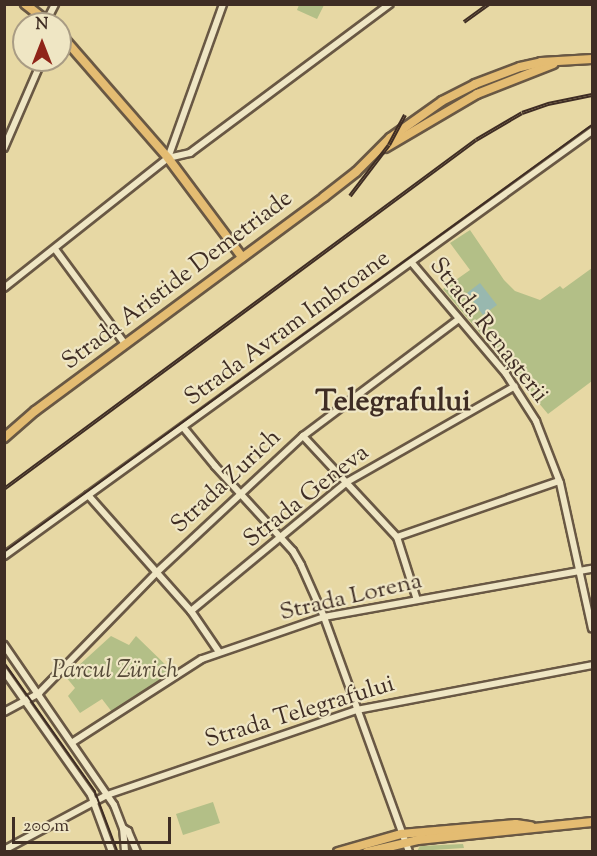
<!DOCTYPE html>
<html>
<head>
<meta charset="utf-8">
<style>
  body { margin:0 }
  #map { position:relative; width:597px; height:856px; overflow:hidden; background:#e7d8a4; font-family:"Sorts Mill Goudy",serif }
  div>[style] { position:absolute }
  .green>* { inset:0; background:#b3bf87 }
  .water>* { inset:0; background:#98b8af }
  .roads { filter:drop-shadow(2px 0 #695844) drop-shadow(-2px 0 #695844) drop-shadow(0 2px #695844) drop-shadow(0 -2px #695844) }
  .minor>* { height:6px; margin:-3px; padding:0 3px; transform-origin:3px; border-radius:3px; background:#efe6c4 }
  .major>* { height:8px; margin:-4px; padding:0 4px; transform-origin:4px; border-radius:4px; background:#e4bc72 }
  .tram>* { height:1.5px; margin:-0.75px; padding:0 0.75px; transform-origin:0.75px; border-radius:0.75px; background:#3f2d24 }
  .rail>* { height:4px; margin-top:-2px; transform-origin:0; background:repeating-linear-gradient(90deg,#efe6c4 0 4.5px,#3f2d24 0 9px); box-sizing:border-box; border-block:2px solid #3f2d24 }
  span { translate:-50% -50%; white-space:nowrap; text-align:center; line-height:1.15; -webkit-text-stroke:4.5px #efe6c4; paint-order:stroke }
  .street-label { font-size:24px; color:#3f2d24 }
  .park-label { font-size:24px; color:#564a38; font-style:italic }
  .district-label { font-size:30px; color:#3f2d24; font-weight:700 }
  .frame { position:absolute; inset:0; border:6px solid #3f2d24; pointer-events:none }
  .north { position:absolute; left:12px; top:12px; width:60px; height:60px; box-sizing:border-box; background:#efe6c4; border:2px solid #a99c84; border-radius:50%; rotate:0deg; font-size:16px; font-weight:700; line-height:24px; text-align:center; color:#3f2d24 }
  .north::after { content:''; display:block; margin:auto; width:21px; height:27px; background:#8f2418; clip-path:polygon(50% 0,100% 100%,50% 72%,0 100%) }
  .scale { position:absolute; left:12px; top:817px; width:159px; height:27px; box-sizing:border-box; border:3px solid #3f2d24; border-top:0; padding-left:8px; font-size:18px; line-height:21px; white-space:nowrap; color:#3f2d24; -webkit-text-stroke:4px #efe6c4; paint-order:stroke }
</style>
</head>
<body>
<div id="map">
  <div class="green">
    <div style="clip-path:polygon(299px 5px,299px 4px,324px 5px,317px 19px,297px 10px)"></div>
    <div style="clip-path:polygon(470px 230px,504px 280px,515px 291px,540px 300px,560px 286px,563px 289px,592px 268px,592px 381px,548px 414px,443px 289px,470px 270px,450px 243px)"></div>
    <div style="clip-path:polygon(111px 636px,129px 645px,136px 636px,174px 673px,112px 712px,102px 699px,80px 713px,68px 696px,75px 688px,66px 677px)"></div>
    <div style="clip-path:polygon(213px 802px,220px 823px,183px 835px,176px 814px)"></div>
    <div style="clip-path:polygon(463px 844px,464px 848px,417px 851px,420px 846px)"></div>
  </div>
  <div class="water">
    <div style="clip-path:polygon(480px 283px,497px 305px,483px 315px,467px 293px)"></div>
  </div>
  <div class="roads">
    <div class="minor">
      <div style="left:47px;top:20px;width:18px;rotate:-63deg"></div>
      <div style="left:4px;top:148px;width:96px;rotate:-66.6deg"></div>
      <div style="left:168px;top:158px;width:23px;rotate:-13deg"></div>
      <div style="left:190px;top:153px;width:249px;rotate:-36.7deg"></div>
      <div style="left:55px;top:249px;width:118px;rotate:53.6deg"></div>
      <div style="left:412px;top:263px;width:145px;rotate:49.7deg"></div>
      <div style="left:506px;top:374px;width:56px;rotate:57.4deg"></div>
      <div style="left:536px;top:421px;width:66px;rotate:68.8deg"></div>
      <div style="left:560px;top:483px;width:149px;rotate:77.6deg"></div>
      <div style="left:4px;top:288px;width:209px;rotate:-38.4deg"></div>
      <div style="left:168px;top:158px;width:164px;rotate:-70.3deg"></div>
      <div style="left:183px;top:427px;width:50px;rotate:50.6deg"></div>
      <div style="left:215px;top:466px;width:115px;rotate:47.5deg"></div>
      <div style="left:293px;top:551px;width:16px;rotate:60deg"></div>
      <div style="left:301px;top:565px;width:57px;rotate:66.1deg"></div>
      <div style="left:324px;top:617px;width:250px;rotate:70.1deg"></div>
      <div style="left:303px;top:436px;width:138px;rotate:47.1deg"></div>
      <div style="left:397px;top:537px;width:66px;rotate:72.4deg"></div>
      <div style="left:88px;top:495px;width:155px;rotate:48.4deg"></div>
      <div style="left:191px;top:611px;width:50px;rotate:55.7deg"></div>
      <div style="left:397px;top:537px;width:171px;rotate:-19.1deg"></div>
      <div style="left:4px;top:556px;width:726px;rotate:-35.86deg"></div>
      <div style="left:191px;top:611px;width:202px;rotate:-39.6deg"></div>
      <div style="left:347px;top:482px;width:193px;rotate:-29.7deg"></div>
      <div style="left:4px;top:645px;width:194px;rotate:55.5deg"></div>
      <div style="left:114px;top:805px;width:25px;rotate:69deg"></div>
      <div style="left:123px;top:828px;width:24px;rotate:85deg"></div>
      <div style="left:4px;top:671px;width:151px;rotate:54.9deg"></div>
      <div style="left:91px;top:795px;width:61px;rotate:69.8deg"></div>
      <div style="left:4px;top:712px;width:40px;rotate:-28deg"></div>
      <div style="left:39px;top:693px;width:168px;rotate:-45.7deg"></div>
      <div style="left:156px;top:573px;width:201px;rotate:-43deg"></div>
      <div style="left:303px;top:436px;width:195px;rotate:-36.9deg"></div>
      <div style="left:73px;top:742px;width:153px;rotate:-32.8deg"></div>
      <div style="left:202px;top:659px;width:129px;rotate:-19deg"></div>
      <div style="left:324px;top:617px;width:272px;rotate:-10.2deg"></div>
      <div style="left:123px;top:828px;width:6px;rotate:31deg"></div>
      <div style="left:128px;top:831px;width:23px;rotate:67deg"></div>
      <div style="left:4px;top:850px;width:117px;rotate:-28.1deg"></div>
      <div style="left:107px;top:795px;width:264px;rotate:-18.8deg"></div>
      <div style="left:357px;top:710px;width:239px;rotate:-10.8deg"></div>
    </div>
    <div class="major">
      <div style="left:25px;top:4px;width:33px;rotate:38deg"></div>
      <div style="left:60px;top:34px;width:164px;rotate:48.9deg"></div>
      <div style="left:168px;top:158px;width:124px;rotate:53.2deg"></div>
      <div style="left:385px;top:148px;width:107px;rotate:-30.4deg"></div>
      <div style="left:477px;top:94px;width:82px;rotate:-21.5deg"></div>
      <div style="left:4px;top:438px;width:41px;rotate:-41.1deg"></div>
      <div style="left:35px;top:411px;width:360px;rotate:-36.5deg"></div>
      <div style="left:324px;top:197px;width:41px;rotate:-38deg"></div>
      <div style="left:356px;top:172px;width:48px;rotate:-45deg"></div>
      <div style="left:390px;top:138px;width:64px;rotate:-35.4deg"></div>
      <div style="left:442px;top:101px;width:37px;rotate:-27deg"></div>
      <div style="left:475px;top:84px;width:48px;rotate:-20.7deg"></div>
      <div style="left:520px;top:67px;width:22px;rotate:-13deg"></div>
      <div style="left:541px;top:62px;width:51px;rotate:-3.4deg"></div>
      <div style="left:338px;top:852px;width:66px;rotate:-15.9deg"></div>
      <div style="left:401px;top:834px;width:115px;rotate:-5deg"></div>
      <div style="left:516px;top:824px;width:15px;rotate:8deg"></div>
      <div style="left:367px;top:852px;width:52px;rotate:-13.2deg"></div>
      <div style="left:418px;top:840px;width:175px;rotate:-5.9deg"></div>
    </div>
  </div>
  <div class="tram">
    <div style="left:4px;top:552px;width:727px;rotate:-35.99deg"></div>
    <div style="left:4px;top:662px;width:158px;rotate:54.8deg"></div>
    <div style="left:95px;top:791px;width:65px;rotate:69.3deg"></div>
  </div>
  <div class="rail">
    <div style="left:464px;top:22px;width:31px;rotate:-36deg"></div>
    <div style="left:350px;top:196px;width:64px;rotate:-52.6deg"></div>
    <div style="left:389px;top:145px;width:34px;rotate:-62deg"></div>
    <div style="left:4px;top:489px;width:587px;rotate:-36.48deg"></div>
    <div style="left:476px;top:140px;width:53px;rotate:-30.4deg"></div>
    <div style="left:522px;top:113px;width:28px;rotate:-19deg"></div>
    <div style="left:548px;top:104px;width:45px;rotate:-11.6deg"></div>
  </div>
  <div class="street-label">
    <span style="left:178px;top:281px;rotate:-37deg">Strada Aristide Demetriade</span>
    <span style="left:288px;top:329px;rotate:-36deg">Strada Avram Imbroane</span>
    <span style="left:488px;top:331px;rotate:52deg">Strada Renașterii</span>
    <span style="left:227px;top:482px;rotate:-43deg">Strada Zurich</span>
    <span style="left:307px;top:497px;rotate:-38deg">Strada Geneva</span>
    <span style="left:351px;top:598px;rotate:-13deg">Strada Lorena</span>
    <span style="left:300px;top:713px;rotate:-17deg">Strada Telegrafului</span>
  </div>
  <div class="park-label">
    <span style="left:115px;top:672px">Parcul Zürich</span>
  </div>
  <div class="district-label">
    <span style="left:393px;top:403px">Telegrafului</span>
  </div>
  <div class="frame"></div>
  <div class="north">N</div>
  <div class="scale">200 m</div>
</div>
</body>
</html>
